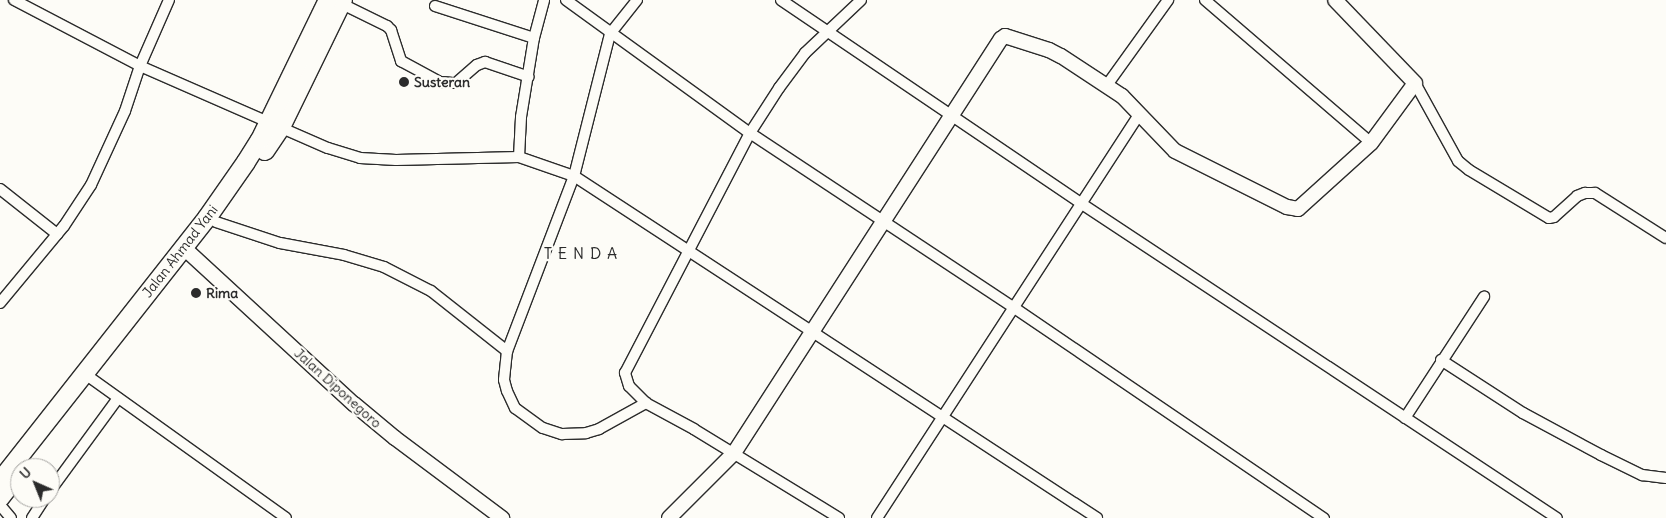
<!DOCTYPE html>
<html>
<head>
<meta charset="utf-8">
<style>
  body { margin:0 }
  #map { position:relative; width:1666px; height:518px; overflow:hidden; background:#fdfcf7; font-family:Delius,sans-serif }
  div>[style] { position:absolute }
  .roads { filter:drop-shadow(1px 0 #2b2b2b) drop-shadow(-1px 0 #2b2b2b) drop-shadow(0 1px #2b2b2b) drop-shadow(0 -1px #2b2b2b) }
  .street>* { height:10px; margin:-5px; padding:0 5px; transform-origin:5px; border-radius:5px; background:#fdfcf7 }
  .secondary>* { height:14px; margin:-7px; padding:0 7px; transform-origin:7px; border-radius:7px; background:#fdfcf7 }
  .highway>* { height:18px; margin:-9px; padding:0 9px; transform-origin:9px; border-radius:9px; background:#fdfcf7 }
  .dots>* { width:14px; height:14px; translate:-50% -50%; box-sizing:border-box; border:2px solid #fdfcf7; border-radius:50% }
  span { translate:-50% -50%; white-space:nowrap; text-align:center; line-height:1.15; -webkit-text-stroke:4.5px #fdfcf7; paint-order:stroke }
  .poi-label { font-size:14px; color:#2b2b2b; font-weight:700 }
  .left { translate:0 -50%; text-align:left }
  .street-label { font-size:14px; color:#2b2b2b }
  .quarter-label { font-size:16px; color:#2b2b2b; letter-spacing:1px }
  .north { position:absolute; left:10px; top:458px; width:50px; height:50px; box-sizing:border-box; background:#fdfcf7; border:1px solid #a9a8a5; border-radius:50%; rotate:316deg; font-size:14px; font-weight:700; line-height:20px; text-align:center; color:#2b2b2b }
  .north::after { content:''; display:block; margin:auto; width:18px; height:22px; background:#2b2b2b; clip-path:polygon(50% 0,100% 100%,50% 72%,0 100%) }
</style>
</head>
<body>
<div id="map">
  <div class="roads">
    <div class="street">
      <div style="left:14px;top:0;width:142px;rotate:27.6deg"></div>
      <div style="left:140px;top:66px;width:205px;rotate:23.6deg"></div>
      <div style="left:328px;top:148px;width:34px;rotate:17deg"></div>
      <div style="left:360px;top:158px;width:36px;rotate:3deg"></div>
      <div style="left:396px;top:160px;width:123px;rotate:-1.4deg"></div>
      <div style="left:519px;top:157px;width:58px;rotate:19.1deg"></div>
      <div style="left:574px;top:176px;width:187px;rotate:110.9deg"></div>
      <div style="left:507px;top:351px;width:29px;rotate:96deg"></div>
      <div style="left:504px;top:380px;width:11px;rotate:75deg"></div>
      <div style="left:507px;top:391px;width:19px;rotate:65deg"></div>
      <div style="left:515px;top:408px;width:34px;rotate:36deg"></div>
      <div style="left:543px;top:428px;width:20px;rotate:18deg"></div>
      <div style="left:562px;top:434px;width:24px;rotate:-2deg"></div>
      <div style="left:586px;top:433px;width:14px;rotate:-17deg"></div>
      <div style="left:599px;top:429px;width:54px;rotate:-29deg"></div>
      <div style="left:566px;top:0;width:227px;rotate:35.9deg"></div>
      <div style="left:750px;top:133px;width:315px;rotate:33.5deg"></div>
      <div style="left:1013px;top:307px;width:376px;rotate:34.2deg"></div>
      <div style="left:637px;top:0;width:43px;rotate:128.5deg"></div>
      <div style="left:610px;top:34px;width:146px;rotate:104.2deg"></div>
      <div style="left:574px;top:176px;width:625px;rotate:33.18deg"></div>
      <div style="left:781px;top:0;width:364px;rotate:34.1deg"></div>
      <div style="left:1082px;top:204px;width:569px;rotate:33.47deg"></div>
      <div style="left:1205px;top:0;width:219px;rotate:40.7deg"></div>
      <div style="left:338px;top:2px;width:55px;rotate:26.1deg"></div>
      <div style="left:387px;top:26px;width:6px;rotate:45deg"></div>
      <div style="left:391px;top:30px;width:33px;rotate:72deg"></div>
      <div style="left:401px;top:61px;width:44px;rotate:28.3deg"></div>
      <div style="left:440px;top:82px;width:16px;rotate:4deg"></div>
      <div style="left:456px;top:83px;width:28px;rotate:-41deg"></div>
      <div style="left:477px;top:65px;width:9px;rotate:-21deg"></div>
      <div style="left:485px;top:62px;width:46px;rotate:18.8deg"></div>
      <div style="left:435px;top:6px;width:104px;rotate:17.9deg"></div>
      <div style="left:1415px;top:83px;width:89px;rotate:61.1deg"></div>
      <div style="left:1458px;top:161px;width:14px;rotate:39deg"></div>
      <div style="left:1469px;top:170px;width:93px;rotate:31deg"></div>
      <div style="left:1549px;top:218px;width:5px;rotate:-11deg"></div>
      <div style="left:1554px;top:217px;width:31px;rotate:-42deg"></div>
      <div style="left:1577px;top:196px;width:9px;rotate:-21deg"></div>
      <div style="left:1585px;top:193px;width:10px"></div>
      <div style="left:1595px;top:193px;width:84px;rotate:32.4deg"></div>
      <div style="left:1107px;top:85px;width:105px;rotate:-54.3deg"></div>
      <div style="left:519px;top:157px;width:40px;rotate:-87.1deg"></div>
      <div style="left:521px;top:117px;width:80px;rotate:-80.7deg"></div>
      <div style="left:534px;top:38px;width:39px;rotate:-75deg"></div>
      <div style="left:0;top:189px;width:73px;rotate:38.3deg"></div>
      <div style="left:216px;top:222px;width:67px;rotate:18.2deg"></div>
      <div style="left:280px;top:243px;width:65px;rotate:10.6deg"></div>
      <div style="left:344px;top:255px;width:42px;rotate:16.7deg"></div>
      <div style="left:384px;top:267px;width:53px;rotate:27.1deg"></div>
      <div style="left:431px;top:291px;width:97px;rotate:38.3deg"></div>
      <div style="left:0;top:303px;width:100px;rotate:-50.3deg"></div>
      <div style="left:64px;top:226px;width:49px;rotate:-56.6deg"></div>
      <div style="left:91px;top:185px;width:81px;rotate:-65.3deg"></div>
      <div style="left:125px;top:111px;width:47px;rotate:-71.6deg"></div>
      <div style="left:140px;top:66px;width:72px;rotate:-66.3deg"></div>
      <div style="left:1441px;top:360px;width:98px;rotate:32.9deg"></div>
      <div style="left:1523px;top:413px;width:89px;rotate:28.3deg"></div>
      <div style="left:1601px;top:455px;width:46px;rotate:26deg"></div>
      <div style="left:1642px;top:475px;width:24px;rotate:7deg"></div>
      <div style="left:85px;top:374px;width:247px;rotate:35.6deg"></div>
      <div style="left:1405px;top:418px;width:145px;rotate:-56.9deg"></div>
      <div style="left:50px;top:491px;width:115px;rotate:-53.8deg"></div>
      <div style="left:0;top:505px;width:17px;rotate:50deg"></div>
      <div style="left:32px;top:518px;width:24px;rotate:-57deg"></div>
      <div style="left:839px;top:518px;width:170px;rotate:-148.5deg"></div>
      <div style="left:694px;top:429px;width:55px;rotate:-151.6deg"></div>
      <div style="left:646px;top:403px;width:24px;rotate:-135deg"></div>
      <div style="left:629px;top:386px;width:14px;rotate:-107deg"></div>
      <div style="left:625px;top:373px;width:271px;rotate:-62.5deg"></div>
      <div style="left:750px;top:133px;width:54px;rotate:-57.2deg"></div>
      <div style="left:779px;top:88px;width:44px;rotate:-53.4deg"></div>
      <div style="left:805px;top:53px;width:77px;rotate:-43.4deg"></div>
      <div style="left:877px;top:518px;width:483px;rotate:-57deg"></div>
    </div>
    <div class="secondary">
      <div style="left:183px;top:247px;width:232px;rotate:42.6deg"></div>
      <div style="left:354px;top:404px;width:53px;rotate:39.7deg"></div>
      <div style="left:395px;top:438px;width:134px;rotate:36.8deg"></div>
      <div style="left:669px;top:518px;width:92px;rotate:-45deg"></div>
      <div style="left:734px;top:453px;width:493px;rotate:-57.2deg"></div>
      <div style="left:1001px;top:39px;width:5px;rotate:-37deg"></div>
      <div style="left:1005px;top:36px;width:46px;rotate:17.7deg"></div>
      <div style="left:1049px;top:50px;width:13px;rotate:27deg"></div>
      <div style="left:1061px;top:56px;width:73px;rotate:33.3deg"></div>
      <div style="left:1122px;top:96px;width:76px;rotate:46.1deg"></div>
      <div style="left:1175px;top:151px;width:125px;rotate:26.6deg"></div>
      <div style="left:1287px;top:207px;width:11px;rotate:10deg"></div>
      <div style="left:1298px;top:209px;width:98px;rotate:-42.1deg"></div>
      <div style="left:1371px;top:143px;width:74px;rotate:-53.7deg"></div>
      <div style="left:1415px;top:83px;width:115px;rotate:-133.9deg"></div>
    </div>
    <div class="highway">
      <div style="left:265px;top:151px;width:29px;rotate:-56deg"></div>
      <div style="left:281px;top:127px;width:141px;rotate:-64deg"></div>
      <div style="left:0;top:481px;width:335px;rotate:-51.8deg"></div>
      <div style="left:207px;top:218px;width:68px;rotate:-55.1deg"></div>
      <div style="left:246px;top:162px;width:26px;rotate:-58deg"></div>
      <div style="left:260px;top:140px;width:156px;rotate:-64.1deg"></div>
      <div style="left:0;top:498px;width:29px;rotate:-52deg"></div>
    </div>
  </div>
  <div class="dots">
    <div style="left:404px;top:82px;background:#2b2b2b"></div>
    <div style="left:196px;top:293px;background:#2b2b2b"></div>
  </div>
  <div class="poi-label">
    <span class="left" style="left:414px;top:82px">Susteran</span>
    <span class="left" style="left:206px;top:293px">Rima</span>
  </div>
  <div class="street-label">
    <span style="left:180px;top:251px;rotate:-52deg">Jalan Ahmad Yani</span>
    <span style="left:338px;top:388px;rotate:42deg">Jalan Diponegoro</span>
  </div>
  <div class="quarter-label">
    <span style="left:581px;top:253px">T E N D A</span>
  </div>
  <div class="north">U</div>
</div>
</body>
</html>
